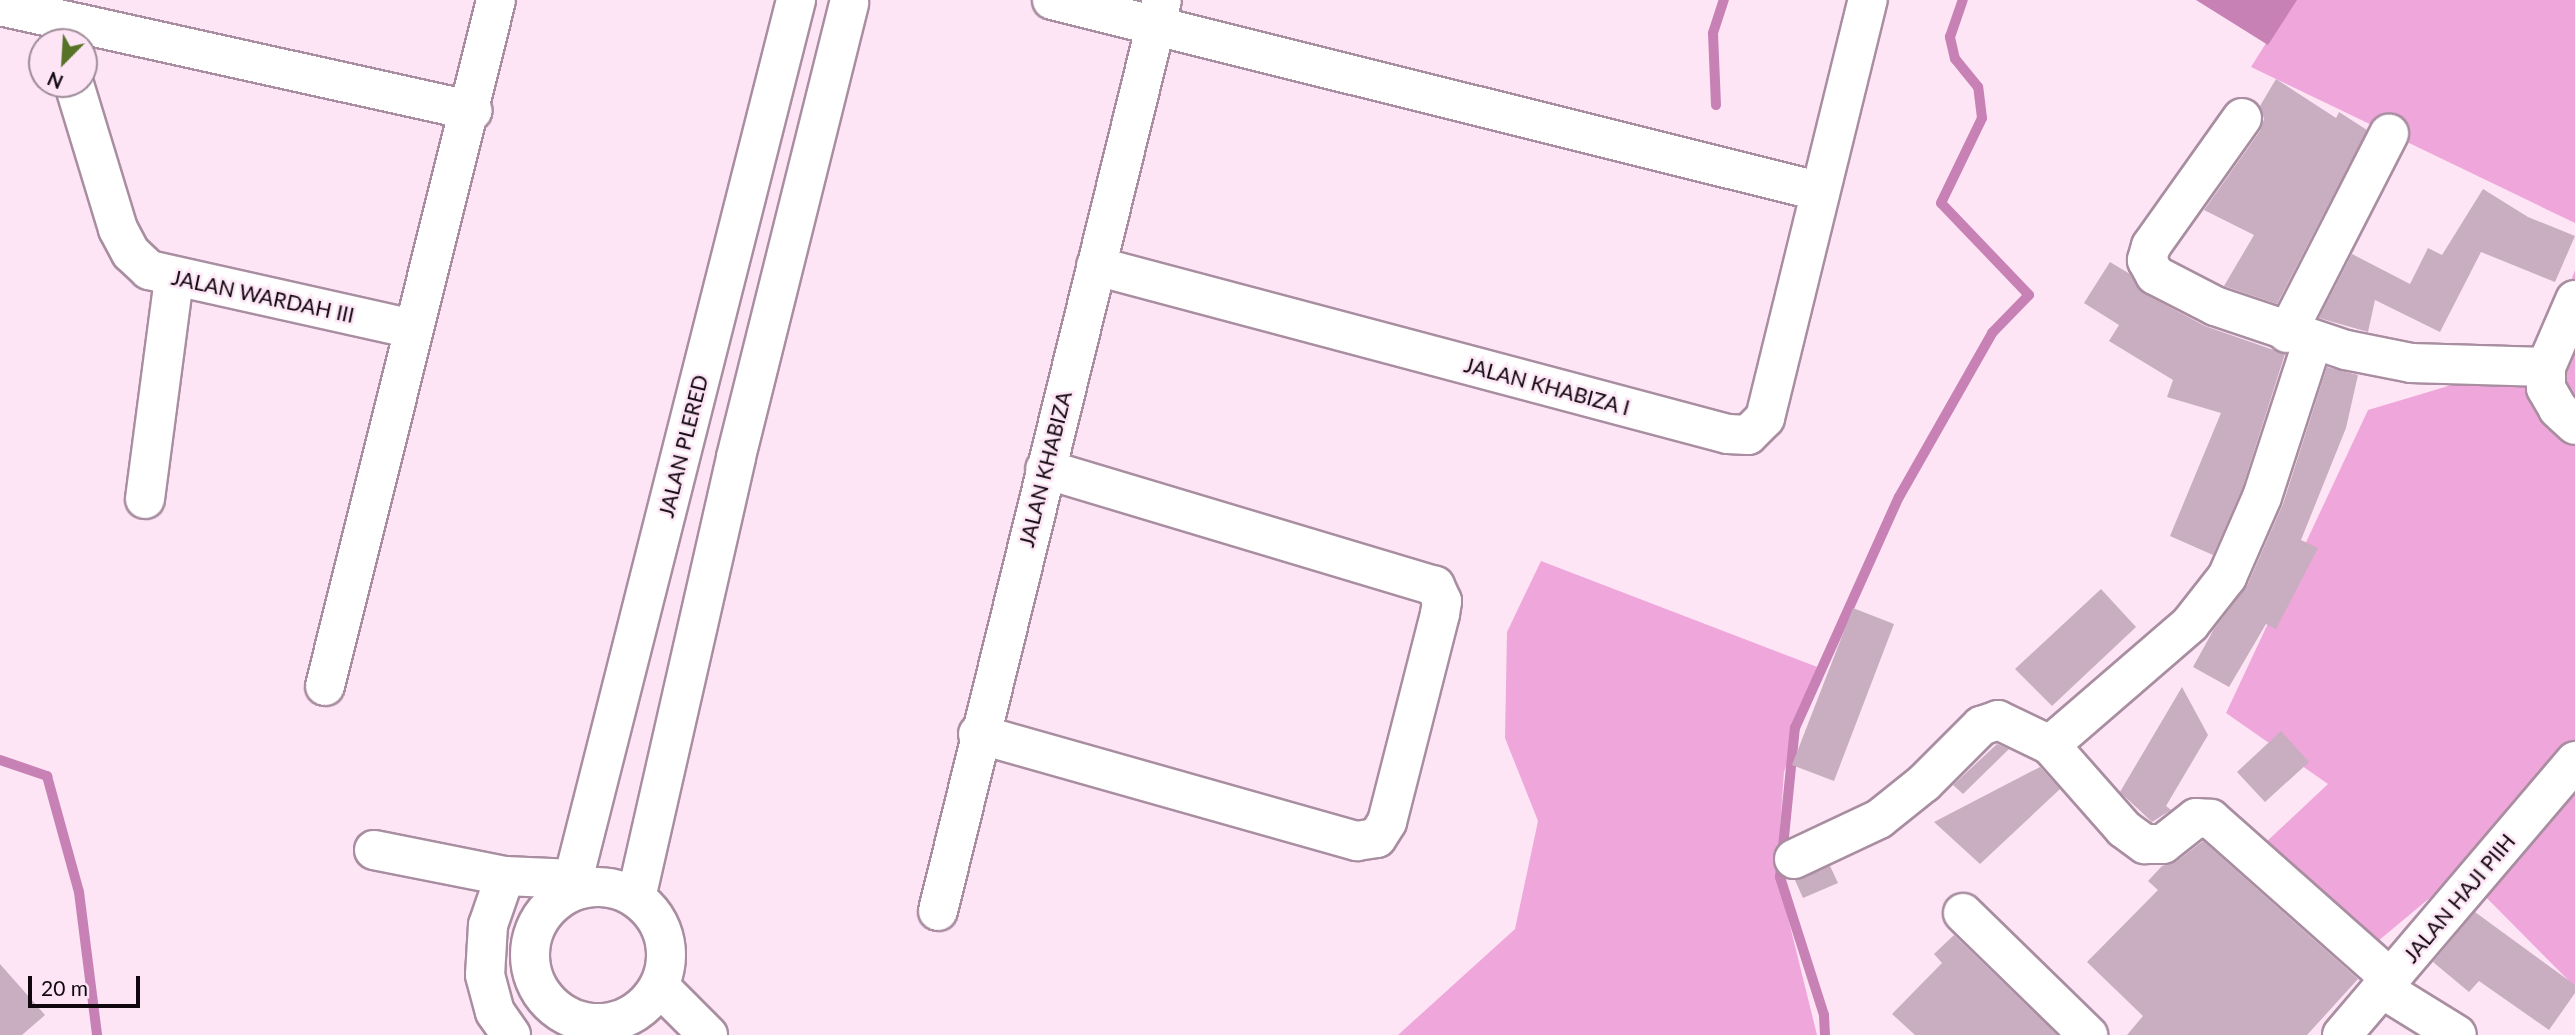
<!DOCTYPE html>
<html>
<head>
<meta charset="utf-8">
<style>
  body { margin:0 }
  #map { position:relative; width:2575px; height:1035px; overflow:hidden; background:#fde5f5; font-family:Lato,sans-serif }
  div>[style] { position:absolute }
  .green>* { inset:0; background:#efa7db }
  .water>* { inset:0; background:#c881b5 }
  .stream>* { height:10px; margin:-5px; padding:0 5px; transform-origin:5px; border-radius:5px; background:#c881b5 }
  .building>* { inset:0; background:#c9adc0 }
  .roads { filter:drop-shadow(2px 0 #a98ea1) drop-shadow(-2px 0 #a98ea1) drop-shadow(0 2px #a98ea1) drop-shadow(0 -2px #a98ea1) }
  .minor>* { height:38px; margin:-19px; padding:0 19px; transform-origin:19px; border-radius:19px; background:#fff }
  .minor>.ring { margin:-19px; padding:0; box-sizing:content-box; background:none; border:38px solid #fff; border-radius:50% }
  span { translate:-50% -50%; white-space:nowrap; text-align:center; line-height:1.15; -webkit-text-stroke:5px #fde5f5; paint-order:stroke }
  .street-label { font-size:21px; color:#11080f }
  .north { position:absolute; left:28px; top:28px; width:70px; height:70px; box-sizing:border-box; background:#fde5f5; border:2px solid #9f8d99; border-radius:50%; rotate:204deg; font-size:19px; font-weight:700; line-height:28px; text-align:center; color:#11080f }
  .north::after { content:''; display:block; margin:auto; width:24px; height:32px; background:#577328; clip-path:polygon(50% 0,100% 100%,50% 72%,0 100%) }
  .scale { position:absolute; left:28px; top:976px; width:112px; height:32px; box-sizing:border-box; border:4px solid #11080f; border-top:0; padding-left:9px; font-size:21px; line-height:24px; white-space:nowrap; color:#11080f; -webkit-text-stroke:5px #fde5f5; paint-order:stroke }
</style>
</head>
<body>
<div id="map">
  <div class="green">
    <div style="clip-path:polygon(2293px 0,2575px 0,2575px 223px,2251px 67px)"></div>
    <div style="clip-path:polygon(2575px 270px,2575px 987px,2461px 872px,2348px 966px,2248px 859px,2328px 784px,2226px 713px,2368px 410px,2542px 358px)"></div>
    <div style="clip-path:polygon(1541px 561px,1820px 668px,1784px 772px,1777px 873px,1817px 1035px,1398px 1035px,1515px 929px,1538px 821px,1505px 738px,1507px 632px)"></div>
  </div>
  <div class="water">
    <div style="clip-path:polygon(2196px 0,2297px 0,2268px 45px)"></div>
  </div>
  <div class="stream">
    <div style="left:1716px;top:105px;width:72px;rotate:-92.4deg"></div>
    <div style="left:1713px;top:33px;width:35px;rotate:-72deg"></div>
    <div style="left:0;top:760px;width:50px;rotate:18.8deg"></div>
    <div style="left:47px;top:776px;width:120px;rotate:74.6deg"></div>
    <div style="left:79px;top:892px;width:144px;rotate:82.8deg"></div>
    <div style="left:1825px;top:1035px;width:20px;rotate:-93deg"></div>
    <div style="left:1824px;top:1015px;width:145px;rotate:-107.7deg"></div>
    <div style="left:1780px;top:877px;width:150px;rotate:-84.3deg"></div>
    <div style="left:1795px;top:728px;width:253px;rotate:-65.8deg"></div>
    <div style="left:1899px;top:497px;width:189px;rotate:-60.4deg"></div>
    <div style="left:1992px;top:333px;width:53px;rotate:-45.8deg"></div>
    <div style="left:2029px;top:295px;width:127px;rotate:-133.7deg"></div>
    <div style="left:1941px;top:203px;width:94px;rotate:-64.2deg"></div>
    <div style="left:1982px;top:118px;width:31px;rotate:-97deg"></div>
    <div style="left:1978px;top:87px;width:36px;rotate:-129deg"></div>
    <div style="left:1955px;top:59px;width:23px;rotate:-103deg"></div>
    <div style="left:1950px;top:37px;width:39px;rotate:-71deg"></div>
  </div>
  <div class="building">
    <div style="clip-path:polygon(2276px 79px,2336px 118px,2339px 112px,2367px 130px,2277px 304px,2224px 286px,2254px 235px,2204px 210px,2260px 131px,2264px 119px,2260px 106px)"></div>
    <div style="clip-path:polygon(2483px 189px,2528px 217px,2575px 236px,2555px 282px,2481px 252px,2440px 332px,2375px 300px,2368px 332px,2319px 318px,2352px 254px,2410px 284px,2428px 248px,2442px 255px)"></div>
    <div style="clip-path:polygon(2110px 262px,2130px 274px,2145px 294px,2205px 326px,2285px 354px,2242px 489px,2213px 555px,2170px 536px,2221px 413px,2167px 397px,2173px 380px,2109px 341px,2119px 325px,2084px 303px)"></div>
    <div style="clip-path:polygon(2327px 367px,2358px 375px,2346px 428px,2301px 540px,2318px 548px,2276px 629px,2266px 624px,2229px 687px,2193px 667px,2214px 629px,2247px 586px,2283px 504px)"></div>
    <div style="clip-path:polygon(2101px 589px,2136px 627px,2052px 706px,2015px 669px)"></div>
    <div style="clip-path:polygon(1853px 608px,1894px 624px,1834px 781px,1792px 765px)"></div>
    <div style="clip-path:polygon(2182px 687px,2208px 735px,2166px 806px,2171px 810px,2152px 822px,2120px 792px)"></div>
    <div style="clip-path:polygon(2281px 731px,2309px 762px,2265px 802px,2237px 772px)"></div>
    <div style="clip-path:polygon(1997px 744px,2009px 749px,1963px 794px,1953px 785px)"></div>
    <div style="clip-path:polygon(2040px 767px,2060px 789px,1980px 864px,1934px 822px)"></div>
    <div style="clip-path:polygon(2203px 841px,2358px 979px,2307px 1035px,2127px 1035px,2143px 1016px,2087px 962px,2158px 890px,2148px 881px,2162px 866px,2177px 861px)"></div>
    <div style="clip-path:polygon(1830px 866px,1838px 883px,1803px 898px,1795px 880px)"></div>
    <div style="clip-path:polygon(2475px 912px,2575px 985px,2575px 993px,2549px 1030px,2479px 981px,2469px 992px,2433px 962px)"></div>
    <div style="clip-path:polygon(1954px 935px,2057px 1035px,1915px 1035px,1892px 1014px,1942px 963px,1934px 954px)"></div>
    <div style="clip-path:polygon(0 964px,45px 1015px,22px 1035px,0 1035px)"></div>
  </div>
  <div class="roads">
    <div class="minor">
      <div style="left:1052px;top:0;width:789px;rotate:14deg"></div>
      <div style="left:0;top:6px;width:484px;rotate:12.5deg"></div>
      <div style="left:74px;top:84px;width:152px;rotate:73.1deg"></div>
      <div style="left:118px;top:229px;width:27px;rotate:62deg"></div>
      <div style="left:131px;top:253px;width:25px;rotate:43deg"></div>
      <div style="left:149px;top:270px;width:271px;rotate:12.6deg"></div>
      <div style="left:2242px;top:118px;width:157px;rotate:125.4deg"></div>
      <div style="left:2151px;top:246px;width:15px;rotate:106deg"></div>
      <div style="left:2147px;top:260px;width:17px;rotate:62deg"></div>
      <div style="left:2155px;top:275px;width:68px;rotate:27.3deg"></div>
      <div style="left:2215px;top:306px;width:138px;rotate:18.6deg"></div>
      <div style="left:2346px;top:350px;width:66px;rotate:11.3deg"></div>
      <div style="left:2411px;top:363px;width:135px;rotate:1.7deg"></div>
      <div style="left:1096px;top:266px;width:654px;rotate:14.89deg"></div>
      <div style="left:1728px;top:434px;width:20px;rotate:3deg"></div>
      <div style="left:1748px;top:435px;width:24px;rotate:-45deg"></div>
      <div style="left:1765px;top:418px;width:431px;rotate:-76.2deg"></div>
      <div style="left:2575px;top:300px;width:73px;rotate:113.4deg"></div>
      <div style="left:2546px;top:367px;width:21px;rotate:90deg"></div>
      <div style="left:2546px;top:388px;width:24px;rotate:60deg"></div>
      <div style="left:2558px;top:409px;width:23px;rotate:43deg"></div>
      <div style="left:2287px;top:333px;width:224px;rotate:-62.9deg"></div>
      <div style="left:145px;top:499px;width:223px;rotate:-82.5deg"></div>
      <div style="left:325px;top:686px;width:707px;rotate:-76deg"></div>
      <div style="left:978px;top:734px;width:394px;rotate:15.8deg"></div>
      <div style="left:1357px;top:841px;width:20px;rotate:-9deg"></div>
      <div style="left:1377px;top:838px;width:19px;rotate:-58deg"></div>
      <div style="left:1387px;top:822px;width:215px;rotate:-75.7deg"></div>
      <div style="left:1440px;top:614px;width:13px;rotate:-81deg"></div>
      <div style="left:1442px;top:601px;width:17px;rotate:-115deg"></div>
      <div style="left:1435px;top:586px;width:407px;rotate:-163.3deg"></div>
      <div style="left:2050px;top:745px;width:185px;rotate:-40.8deg"></div>
      <div style="left:2190px;top:624px;width:60px;rotate:-51.8deg"></div>
      <div style="left:2227px;top:577px;width:87px;rotate:-66.4deg"></div>
      <div style="left:2262px;top:497px;width:165px;rotate:-72deg"></div>
      <div style="left:374px;top:850px;width:134px;rotate:11.2deg"></div>
      <div style="left:505px;top:876px;width:52px;rotate:109.1deg"></div>
      <div style="left:488px;top:925px;width:50px;rotate:93.4deg"></div>
      <div style="left:485px;top:975px;width:38px;rotate:75deg"></div>
      <div style="left:495px;top:1012px;width:28px;rotate:55deg"></div>
      <div style="left:1794px;top:859px;width:94px;rotate:-25.2deg"></div>
      <div style="left:1879px;top:819px;width:58px;rotate:-38.7deg"></div>
      <div style="left:1924px;top:783px;width:81px;rotate:-45deg"></div>
      <div style="left:1981px;top:726px;width:18px;rotate:-19deg"></div>
      <div style="left:1998px;top:720px;width:58px;rotate:25.7deg"></div>
      <div style="left:2050px;top:745px;width:112px;rotate:48.6deg"></div>
      <div style="left:2124px;top:829px;width:26px;rotate:36deg"></div>
      <div style="left:2145px;top:844px;width:18px"></div>
      <div style="left:2163px;top:844px;width:42px;rotate:-38.2deg"></div>
      <div style="left:2196px;top:818px;width:15px;rotate:4deg"></div>
      <div style="left:2211px;top:819px;width:241px;rotate:41.6deg"></div>
      <div style="left:505px;top:876px;width:69px;rotate:2.5deg"></div>
      <div class="ring" style="left:530px;top:887px;width:98px;height:98px"></div>
      <div style="left:570px;top:892px;width:920px;rotate:-75.78deg"></div>
      <div style="left:636px;top:898px;width:452px;rotate:-77.2deg"></div>
      <div style="left:736px;top:457px;width:468px;rotate:-76deg"></div>
      <div style="left:938px;top:911px;width:938px;rotate:-76.19deg"></div>
      <div style="left:1963px;top:913px;width:175px;rotate:44.3deg"></div>
      <div style="left:660px;top:987px;width:68px;rotate:45deg"></div>
      <div style="left:2381px;top:988px;width:89px;rotate:31.7deg"></div>
      <div style="left:2342px;top:1035px;width:360px;rotate:-49.6deg"></div>
    </div>
  </div>
  <div class="street-label">
    <span style="left:263px;top:296px;rotate:12deg">JALAN WARDAH III</span>
    <span style="left:1547px;top:386px;rotate:15deg">JALAN KHABIZA I</span>
    <span style="left:683px;top:446px;rotate:-76deg">JALAN PLERED</span>
    <span style="left:1045px;top:469px;rotate:-76deg">JALAN KHABIZA</span>
    <span style="left:2459px;top:898px;rotate:-50deg">JALAN HAJI PIIH</span>
  </div>
  <div class="north">N</div>
  <div class="scale">20 m</div>
</div>
</body>
</html>
